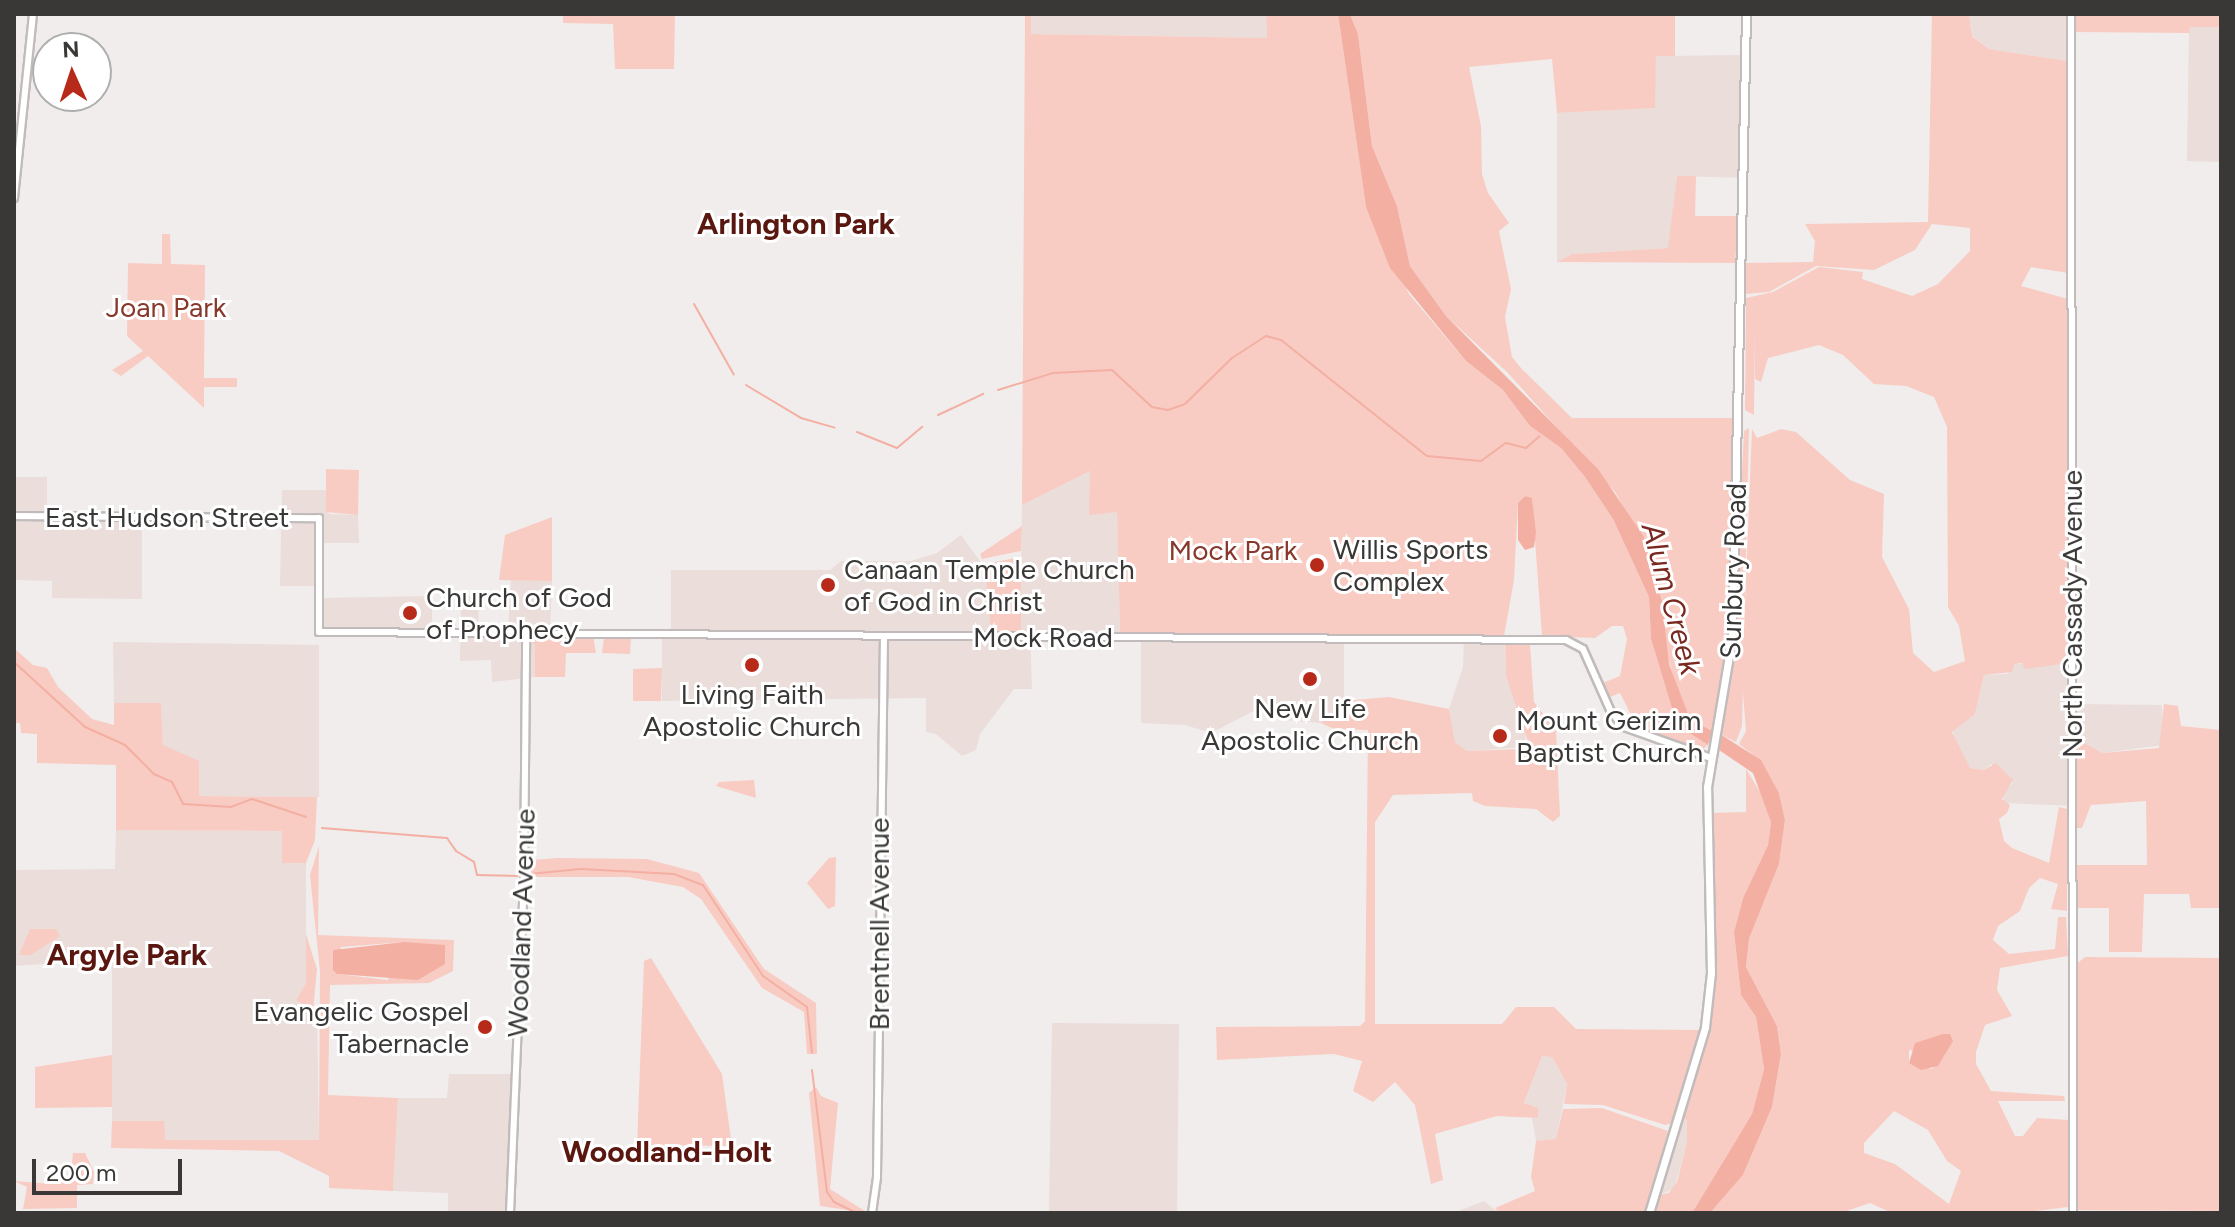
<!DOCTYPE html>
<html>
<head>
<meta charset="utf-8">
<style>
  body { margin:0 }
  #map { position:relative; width:2235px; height:1227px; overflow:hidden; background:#f1edec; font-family:Figtree,sans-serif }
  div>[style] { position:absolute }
  .built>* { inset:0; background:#eaddda }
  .green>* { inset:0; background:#f8ccc3 }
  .water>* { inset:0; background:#f4afa3 }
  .stream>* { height:2px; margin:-1px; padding:0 1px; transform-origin:1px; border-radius:1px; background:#f4afa3 }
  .roads { filter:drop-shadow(2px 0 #c1bcbb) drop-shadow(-2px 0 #c1bcbb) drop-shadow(0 2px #c1bcbb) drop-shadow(0 -2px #c1bcbb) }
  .secondary>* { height:6px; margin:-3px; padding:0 3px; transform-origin:3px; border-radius:3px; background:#fff }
  .primary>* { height:7px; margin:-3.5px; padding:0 3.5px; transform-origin:3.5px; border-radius:3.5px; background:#fff }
  .dots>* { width:22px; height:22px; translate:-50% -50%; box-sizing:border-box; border:4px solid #fff; border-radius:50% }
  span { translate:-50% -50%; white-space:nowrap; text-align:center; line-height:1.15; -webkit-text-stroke:6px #fff; paint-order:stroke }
  .park-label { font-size:28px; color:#88372b }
  .street-label { font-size:28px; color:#393837 }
  .poi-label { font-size:28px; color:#393837 }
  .left { translate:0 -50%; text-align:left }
  .right { translate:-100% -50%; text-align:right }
  .neighbourhood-label { font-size:30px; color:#5a170f; font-weight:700 }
  .water-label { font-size:30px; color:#79291f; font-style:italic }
  .frame { position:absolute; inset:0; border:16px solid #393837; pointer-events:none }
  .north { position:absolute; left:32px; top:32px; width:80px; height:80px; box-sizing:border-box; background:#fff; border:2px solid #b0afaf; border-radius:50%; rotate:357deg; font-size:22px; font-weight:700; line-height:32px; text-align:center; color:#393837 }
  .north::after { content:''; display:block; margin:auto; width:28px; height:36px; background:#b72a1a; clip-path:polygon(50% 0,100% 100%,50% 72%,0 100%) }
  .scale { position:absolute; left:32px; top:1159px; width:150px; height:36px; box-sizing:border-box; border:4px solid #393837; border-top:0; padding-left:10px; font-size:24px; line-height:28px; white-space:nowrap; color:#393837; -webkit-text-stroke:6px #fff; paint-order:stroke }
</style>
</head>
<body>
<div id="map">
  <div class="built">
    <div style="clip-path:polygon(1031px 14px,1266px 14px,1267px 38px,1031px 34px)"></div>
    <div style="clip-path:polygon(1969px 14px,2072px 14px,2067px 61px,1989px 49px,1972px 35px)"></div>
    <div style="clip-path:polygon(2189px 27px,2221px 27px,2221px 232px,2220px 162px,2187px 161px)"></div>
    <div style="clip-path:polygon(1746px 55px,1747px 178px,1677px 176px,1669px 248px,1572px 254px,1557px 262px,1557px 113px,1654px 108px,1656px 56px)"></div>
    <div style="clip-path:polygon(1090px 471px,1117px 512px,1120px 634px,1030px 634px,1032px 689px,1014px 689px,980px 734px,976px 750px,962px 756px,936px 734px,926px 732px,926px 698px,662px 701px,662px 632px,671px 628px,671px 570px,830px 570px,841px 561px,911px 561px,937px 553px,961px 535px,988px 572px,990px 622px,1020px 634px,1022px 505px)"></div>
    <div style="clip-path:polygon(14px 477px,47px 477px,47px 516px,142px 516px,142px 599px,52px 598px,52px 581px,14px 580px)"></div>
    <div style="clip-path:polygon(282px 490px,326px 490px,329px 514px,358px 515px,359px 543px,320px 543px,320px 586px,280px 586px)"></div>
    <div style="clip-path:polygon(511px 580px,552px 581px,550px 636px,535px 644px,535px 677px,492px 682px,491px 660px,460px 661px,461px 595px,479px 596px,478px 632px,508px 632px)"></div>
    <div style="clip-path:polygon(432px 596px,432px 632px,319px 633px,320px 598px)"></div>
    <div style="clip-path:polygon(1141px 634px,1344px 636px,1344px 701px,1321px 723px,1285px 720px,1267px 704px,1211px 733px,1185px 725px,1141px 723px)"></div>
    <div style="clip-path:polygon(1464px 636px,1504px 636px,1506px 676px,1524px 721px,1526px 747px,1467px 751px,1455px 742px,1449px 709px,1463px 667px)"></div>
    <div style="clip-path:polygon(113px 642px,319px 645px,319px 797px,199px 796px,163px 745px,161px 703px,114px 703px)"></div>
    <div style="clip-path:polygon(2075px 662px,2075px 704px,2162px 705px,2163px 745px,2102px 753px,2075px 746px,2076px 806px,2004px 803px,2003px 793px,2013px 783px,1991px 764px,1984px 770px,1970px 768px,1953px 740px,1954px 727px,1975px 714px,1984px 675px,2007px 674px,2013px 664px)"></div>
    <div style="clip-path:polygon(116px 830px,282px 831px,282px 863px,306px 863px,306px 983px,296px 1000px,317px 1013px,319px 1141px,164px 1140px,164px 1121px,112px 1121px,112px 959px,14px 966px,14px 870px,115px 869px)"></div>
    <div style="clip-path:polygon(1052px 1023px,1179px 1024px,1177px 1213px,1049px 1213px)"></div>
    <div style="clip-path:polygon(1542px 1056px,1552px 1057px,1567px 1084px,1556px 1140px,1536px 1141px,1532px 1118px,1538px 1118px,1524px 1104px)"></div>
    <div style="clip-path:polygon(449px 1074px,515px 1074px,510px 1213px,448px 1213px,448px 1193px,393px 1191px,398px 1098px,447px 1098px)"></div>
    <div style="clip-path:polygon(1676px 1116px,1687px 1120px,1687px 1143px,1674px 1189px,1658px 1195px)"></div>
    <div style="clip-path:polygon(1484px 1201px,1499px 1213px,1454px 1213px)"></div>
  </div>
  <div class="green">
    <div style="clip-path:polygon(563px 14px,675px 14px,674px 69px,615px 69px,613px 24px,563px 23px)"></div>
    <div style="clip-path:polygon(1025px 14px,1031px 14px,1031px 34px,1267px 38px,1266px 14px,1338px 14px,1366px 207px,1409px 294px,1466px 361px,1503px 390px,1530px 426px,1561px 448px,1585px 477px,1613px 519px,1649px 597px,1651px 639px,1677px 725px,1708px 745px,1703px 749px,1639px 731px,1620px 693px,1607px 698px,1600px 684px,1620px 676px,1627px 639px,1623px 626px,1612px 626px,1595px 638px,1542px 636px,1532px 499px,1525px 496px,1518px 503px,1514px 580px,1504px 636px,1120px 634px,1117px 512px,1089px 515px,1090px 471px,1022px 505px)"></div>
    <div style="clip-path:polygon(1350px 14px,1675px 14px,1675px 56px,1656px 56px,1655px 108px,1557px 113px,1552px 59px,1469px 67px,1481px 126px,1482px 174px,1488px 193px,1509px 223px,1499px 231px,1511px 289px,1505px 317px,1512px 357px,1521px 368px,1572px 418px,1736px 418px,1729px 643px,1712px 731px,1690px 719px,1682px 705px,1662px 638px,1662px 601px,1651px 556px,1615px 492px,1507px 372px,1446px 316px,1410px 266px,1397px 206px,1372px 146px,1358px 34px)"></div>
    <div style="clip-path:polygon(evenodd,1932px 14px,1969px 14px,1972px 36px,1989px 49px,2067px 61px,2068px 273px,2031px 267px,2021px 286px,2068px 299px,2069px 663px,2025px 669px,2022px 663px,2014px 664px,2012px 672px,1984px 675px,1975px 714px,1952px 732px,1970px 768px,1984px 770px,1996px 763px,2013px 780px,2002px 799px,2010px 805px,2007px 813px,1999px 819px,2004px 841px,2012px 848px,2049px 863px,2059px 807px,2067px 809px,2067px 911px,2051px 909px,2058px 884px,2040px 878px,2029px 888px,2020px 911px,1998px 926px,1993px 940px,2009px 954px,2055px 949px,2058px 917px,2066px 917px,2068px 956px,2000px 968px,1997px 990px,2012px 1016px,1985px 1025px,1976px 1052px,1976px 1064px,1991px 1091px,2064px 1096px,2065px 1101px,1998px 1101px,2015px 1136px,2023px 1136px,2037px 1118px,2069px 1120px,2068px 1207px,2020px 1213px,1892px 1213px,1870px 1203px,1841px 1213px,1710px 1213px,1743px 1175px,1772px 1107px,1781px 1054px,1777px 1026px,1746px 967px,1749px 939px,1779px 864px,1785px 820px,1779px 793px,1761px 761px,1739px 744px,1746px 731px,1742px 681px,1752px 429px,1757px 438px,1781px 429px,1796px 432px,1850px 480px,1884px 494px,1882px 557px,1909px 609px,1913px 653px,1934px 672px,1965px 661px,1959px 626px,1948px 607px,1947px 427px,1934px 397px,1906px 386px,1874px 384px,1843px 355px,1819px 345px,1768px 358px,1761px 382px,1755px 379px,1755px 329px,1754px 415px,1745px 410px,1746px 298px,1773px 292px,1819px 267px,1863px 272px,1862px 279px,1912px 296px,1938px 284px,1970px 251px,1970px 228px,1932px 224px,1915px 250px,1874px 270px,1816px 266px,1769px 292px,1746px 294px,1746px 263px,1813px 262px,1815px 241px,1805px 224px,1928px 222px,1932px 14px,1909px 1050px,1945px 1055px,1932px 1069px,1909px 1063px,1909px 1050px,1932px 14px,1894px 1111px,1928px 1130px,1947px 1161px,1961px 1171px,1949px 1204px,1895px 1164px,1864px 1153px,1864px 1143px,1894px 1111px)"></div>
    <div style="clip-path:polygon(2072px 14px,2221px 14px,2221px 27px,2190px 27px,2189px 33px,2072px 32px)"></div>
    <div style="clip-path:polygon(1677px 176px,1696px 176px,1695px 216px,1739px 216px,1735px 263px,1557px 262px,1572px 254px,1668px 248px)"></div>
    <div style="clip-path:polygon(162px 234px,170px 234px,171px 264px,205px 265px,204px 378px,237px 378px,237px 387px,204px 387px,204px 408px,148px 356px,121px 376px,112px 370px,143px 351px,127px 336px,128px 263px,162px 264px)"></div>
    <div style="clip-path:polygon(1749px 428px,1742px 726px,1736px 742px,1720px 734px,1733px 663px,1744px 431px)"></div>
    <div style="clip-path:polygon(326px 469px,359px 470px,358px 515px,326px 512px)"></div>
    <div style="clip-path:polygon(552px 517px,552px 581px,499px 580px,505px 535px)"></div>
    <div style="clip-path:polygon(1022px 526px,1021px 551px,982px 559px,980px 554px)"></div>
    <div style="clip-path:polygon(1021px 557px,1021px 634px,996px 634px,990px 623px,985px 564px)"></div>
    <div style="clip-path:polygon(537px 636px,593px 636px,596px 653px,566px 653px,565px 677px,535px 677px,535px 645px,531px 641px)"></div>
    <div style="clip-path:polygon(631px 636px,630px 654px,602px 653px,604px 637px)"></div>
    <div style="clip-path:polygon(1505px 643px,1530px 644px,1534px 702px,1556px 731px,1560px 816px,1553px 822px,1536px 809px,1485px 806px,1473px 801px,1472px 793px,1393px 795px,1375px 822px,1375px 1024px,1502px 1024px,1516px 1007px,1554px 1007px,1576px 1029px,1700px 1030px,1674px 1123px,1665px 1125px,1603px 1105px,1564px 1104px,1567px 1084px,1552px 1057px,1542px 1056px,1524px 1103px,1538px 1108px,1538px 1118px,1497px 1116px,1435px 1134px,1443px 1180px,1431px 1184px,1415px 1105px,1395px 1082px,1373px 1102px,1353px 1091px,1362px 1061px,1334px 1054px,1217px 1060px,1216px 1027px,1360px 1026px,1365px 1021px,1368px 730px,1334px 729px,1321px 723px,1344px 701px,1389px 697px,1449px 709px,1455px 742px,1467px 751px,1521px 749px,1528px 742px,1506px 676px)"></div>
    <div style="clip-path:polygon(14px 648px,33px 665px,47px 668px,58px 687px,92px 719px,114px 725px,114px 703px,161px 703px,163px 745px,199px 761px,199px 796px,317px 797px,315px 840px,306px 863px,282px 863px,282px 831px,116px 830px,116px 765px,37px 763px,37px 734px,21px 733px,20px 723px,14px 723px)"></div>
    <div style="clip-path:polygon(662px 668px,661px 701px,633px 701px,633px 669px)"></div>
    <div style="clip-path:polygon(2164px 704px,2178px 706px,2181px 726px,2221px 730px,2221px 908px,2191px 908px,2189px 894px,2144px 894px,2142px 952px,2109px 952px,2109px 908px,2075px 908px,2076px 865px,2147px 865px,2146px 801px,2091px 805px,2082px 828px,2076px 828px,2075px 746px,2084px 743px,2102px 753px,2159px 748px)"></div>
    <div style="clip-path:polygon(1746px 769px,1768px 805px,1771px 822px,1768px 845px,1743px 898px,1734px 932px,1741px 995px,1756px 1017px,1764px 1069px,1752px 1114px,1692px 1213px,1653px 1213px,1658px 1195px,1669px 1193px,1677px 1182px,1687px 1142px,1687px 1120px,1681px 1118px,1711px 1007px,1715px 912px,1711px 813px,1746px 812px)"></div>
    <div style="clip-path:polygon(754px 780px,756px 798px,716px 786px,719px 782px)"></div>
    <div style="clip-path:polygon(evenodd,319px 846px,318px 935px,454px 940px,453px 971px,429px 983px,330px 985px,328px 1095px,398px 1098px,393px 1191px,329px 1188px,329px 1176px,279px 1151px,111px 1148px,112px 1121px,164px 1121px,165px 1140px,319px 1140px,320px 971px,310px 875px,319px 846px,404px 942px,388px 980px,338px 974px,341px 947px,404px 942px)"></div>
    <div style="clip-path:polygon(836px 857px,835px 906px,828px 909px,807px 883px,829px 858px)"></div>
    <div style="clip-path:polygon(558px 858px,647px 859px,699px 873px,764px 969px,816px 1003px,817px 1054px,807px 1054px,804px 1012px,762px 988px,701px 899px,683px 887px,628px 877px,530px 877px,532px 860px)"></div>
    <div style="clip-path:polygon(30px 929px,56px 929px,60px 936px,31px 955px,19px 955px)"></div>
    <div style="clip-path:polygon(306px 934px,317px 969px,313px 1011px,296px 1000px,306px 983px)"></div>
    <div style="clip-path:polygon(2085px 957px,2221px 958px,2221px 1211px,2078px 1210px,2075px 965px)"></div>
    <div style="clip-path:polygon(651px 958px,722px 1074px,732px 1146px,637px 1145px,644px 961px)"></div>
    <div style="clip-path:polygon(112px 1055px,112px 1107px,35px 1108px,35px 1067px)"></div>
    <div style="clip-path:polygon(816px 1087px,821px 1096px,838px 1103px,830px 1189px,868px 1213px,820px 1206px,809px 1093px)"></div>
    <div style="clip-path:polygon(1602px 1108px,1668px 1131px,1646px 1213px,1499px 1213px,1495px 1208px,1535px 1191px,1531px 1177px,1536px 1141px,1556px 1139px,1563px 1109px)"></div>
    <div style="clip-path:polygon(73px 1153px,85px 1153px,94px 1172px,93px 1184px,77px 1185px,77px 1208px,23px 1209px,27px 1187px,14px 1181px,53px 1184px,70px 1180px)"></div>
  </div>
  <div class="water">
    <div style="clip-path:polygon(1338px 14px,1350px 14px,1358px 34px,1372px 146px,1397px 206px,1410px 266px,1446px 316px,1598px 469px,1644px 537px,1662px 601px,1669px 664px,1690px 719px,1712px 731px,1708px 745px,1677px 725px,1651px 639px,1649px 597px,1613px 519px,1585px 477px,1561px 448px,1530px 426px,1503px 390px,1466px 361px,1390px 268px,1366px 207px)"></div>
    <div style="clip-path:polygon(1525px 496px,1532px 498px,1536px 533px,1534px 547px,1525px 550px,1518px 540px,1518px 503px)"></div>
    <div style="clip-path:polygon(1720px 734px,1761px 760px,1779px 793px,1785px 820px,1779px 864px,1749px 939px,1746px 967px,1777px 1026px,1781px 1054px,1772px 1107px,1743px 1175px,1710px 1213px,1692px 1213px,1752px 1114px,1764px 1069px,1756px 1017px,1741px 995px,1734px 932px,1743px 898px,1768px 845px,1771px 822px,1753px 773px,1716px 748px)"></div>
    <div style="clip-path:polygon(404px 942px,445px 945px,445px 964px,418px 980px,337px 974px,333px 970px,333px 950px)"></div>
    <div style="clip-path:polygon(1943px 1034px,1950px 1034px,1953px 1041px,1938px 1066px,1921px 1070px,1909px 1063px,1915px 1043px)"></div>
  </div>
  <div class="stream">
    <div style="left:694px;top:304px;width:81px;rotate:60.6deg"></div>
    <div style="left:746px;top:385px;width:64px;rotate:31deg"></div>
    <div style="left:801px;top:418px;width:35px;rotate:16deg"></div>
    <div style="left:998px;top:390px;width:58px;rotate:-17.2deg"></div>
    <div style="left:1053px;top:373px;width:59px;rotate:-2.9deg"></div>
    <div style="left:1112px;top:370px;width:54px;rotate:42.8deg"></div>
    <div style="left:1152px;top:407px;width:16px;rotate:11deg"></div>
    <div style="left:1168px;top:410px;width:18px;rotate:-19deg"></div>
    <div style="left:1185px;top:404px;width:66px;rotate:-44.4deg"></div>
    <div style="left:1232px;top:358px;width:40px;rotate:-32.9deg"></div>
    <div style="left:1266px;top:336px;width:16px;rotate:15deg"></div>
    <div style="left:1281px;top:340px;width:186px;rotate:38.5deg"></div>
    <div style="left:1427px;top:456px;width:54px;rotate:5.3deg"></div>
    <div style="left:1481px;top:461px;width:31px;rotate:-36deg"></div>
    <div style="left:1506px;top:443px;width:21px;rotate:14deg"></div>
    <div style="left:1526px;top:448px;width:18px;rotate:-41deg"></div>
    <div style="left:938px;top:415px;width:50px;rotate:-25deg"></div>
    <div style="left:857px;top:432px;width:43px;rotate:21.8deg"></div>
    <div style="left:897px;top:448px;width:33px;rotate:-40deg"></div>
    <div style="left:14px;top:662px;width:96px;rotate:42.5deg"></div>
    <div style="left:85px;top:727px;width:44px;rotate:24.2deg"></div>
    <div style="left:125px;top:745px;width:41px;rotate:45deg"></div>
    <div style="left:154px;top:774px;width:20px;rotate:24deg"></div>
    <div style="left:172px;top:782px;width:25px;rotate:63deg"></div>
    <div style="left:183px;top:804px;width:48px;rotate:3.6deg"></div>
    <div style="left:231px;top:807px;width:22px;rotate:-21deg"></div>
    <div style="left:252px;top:799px;width:57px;rotate:18.4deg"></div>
    <div style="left:322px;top:828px;width:125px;rotate:4.6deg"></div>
    <div style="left:447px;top:838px;width:16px;rotate:55deg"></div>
    <div style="left:456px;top:851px;width:21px;rotate:31deg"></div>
    <div style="left:474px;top:862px;width:13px;rotate:77deg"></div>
    <div style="left:477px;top:875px;width:41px;rotate:1.4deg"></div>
    <div style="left:529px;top:874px;width:52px;rotate:-5.5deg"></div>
    <div style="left:581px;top:869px;width:93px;rotate:3.1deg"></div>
    <div style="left:674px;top:874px;width:31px;rotate:21deg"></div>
    <div style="left:703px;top:885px;width:109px;rotate:56.6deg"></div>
    <div style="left:763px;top:976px;width:54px;rotate:35.2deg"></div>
    <div style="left:807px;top:1007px;width:46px;rotate:83.8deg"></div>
    <div style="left:812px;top:1070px;width:123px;rotate:83deg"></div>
    <div style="left:827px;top:1192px;width:12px;rotate:55deg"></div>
    <div style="left:834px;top:1202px;width:25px;rotate:26deg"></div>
  </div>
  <div class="roads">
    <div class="secondary">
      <div style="left:2071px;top:14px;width:1199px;rotate:89.9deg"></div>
      <div style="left:14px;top:198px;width:185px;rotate:-84.1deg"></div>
      <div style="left:14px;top:516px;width:305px;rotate:0.4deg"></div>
      <div style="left:319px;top:518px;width:114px;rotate:90deg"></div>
      <div style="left:319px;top:632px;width:1247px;rotate:0.37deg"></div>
      <div style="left:1566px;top:640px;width:19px;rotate:28deg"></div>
      <div style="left:1583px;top:649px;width:69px;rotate:66deg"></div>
      <div style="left:1611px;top:712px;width:20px;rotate:49deg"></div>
      <div style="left:1624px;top:727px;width:92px;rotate:19.6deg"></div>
      <div style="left:510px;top:1213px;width:328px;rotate:-87.6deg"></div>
      <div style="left:524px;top:885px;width:251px;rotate:-89.5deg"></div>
      <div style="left:872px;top:1213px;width:36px;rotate:-82deg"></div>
      <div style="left:877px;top:1177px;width:541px;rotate:-89.26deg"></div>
    </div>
    <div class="primary">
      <div style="left:1649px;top:1213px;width:194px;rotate:-73.2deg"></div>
      <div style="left:1705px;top:1027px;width:54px;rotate:-83.7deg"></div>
      <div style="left:1711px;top:973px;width:186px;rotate:-91.2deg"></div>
      <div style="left:1707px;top:787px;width:152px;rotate:-80.5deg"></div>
      <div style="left:1732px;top:637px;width:623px;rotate:-88.71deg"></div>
    </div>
  </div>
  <div class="dots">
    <div style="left:1317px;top:565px;background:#b72a1a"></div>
    <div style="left:828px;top:585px;background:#b72a1a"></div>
    <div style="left:410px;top:613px;background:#b72a1a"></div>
    <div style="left:752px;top:665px;background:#b72a1a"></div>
    <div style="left:1310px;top:679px;background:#b72a1a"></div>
    <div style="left:1500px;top:736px;background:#b72a1a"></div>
    <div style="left:485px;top:1027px;background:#b72a1a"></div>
  </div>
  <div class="park-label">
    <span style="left:166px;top:307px">Joan Park</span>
    <span style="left:1233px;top:550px">Mock Park</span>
  </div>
  <div class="street-label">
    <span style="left:167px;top:517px">East Hudson Street</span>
    <span style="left:1733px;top:571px;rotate:-88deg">Sunbury Road</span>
    <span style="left:2072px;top:614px;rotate:-90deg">North Cassady Avenue</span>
    <span style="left:1043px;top:637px">Mock Road</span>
    <span style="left:521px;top:923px;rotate:-88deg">Woodland Avenue</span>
    <span style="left:879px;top:924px;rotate:-90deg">Brentnell Avenue</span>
  </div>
  <div class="poi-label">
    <span class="left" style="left:1333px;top:565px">Willis Sports<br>Complex</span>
    <span class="left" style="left:844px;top:585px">Canaan Temple Church<br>of God in Christ</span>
    <span class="left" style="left:426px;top:613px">Church of God<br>of Prophecy</span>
    <span style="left:752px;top:710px">Living Faith<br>Apostolic Church</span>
    <span style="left:1310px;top:724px">New Life<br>Apostolic Church</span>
    <span class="left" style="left:1516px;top:736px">Mount Gerizim<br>Baptist Church</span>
    <span class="right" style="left:469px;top:1027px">Evangelic Gospel<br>Tabernacle</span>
  </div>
  <div class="neighbourhood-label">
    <span style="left:796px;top:224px">Arlington Park</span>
    <span style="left:127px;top:955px">Argyle Park</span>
    <span style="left:667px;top:1152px">Woodland-Holt</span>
  </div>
  <div class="water-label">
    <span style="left:1671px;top:599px;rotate:75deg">Alum Creek</span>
  </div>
  <div class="frame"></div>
  <div class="north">N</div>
  <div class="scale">200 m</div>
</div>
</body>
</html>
